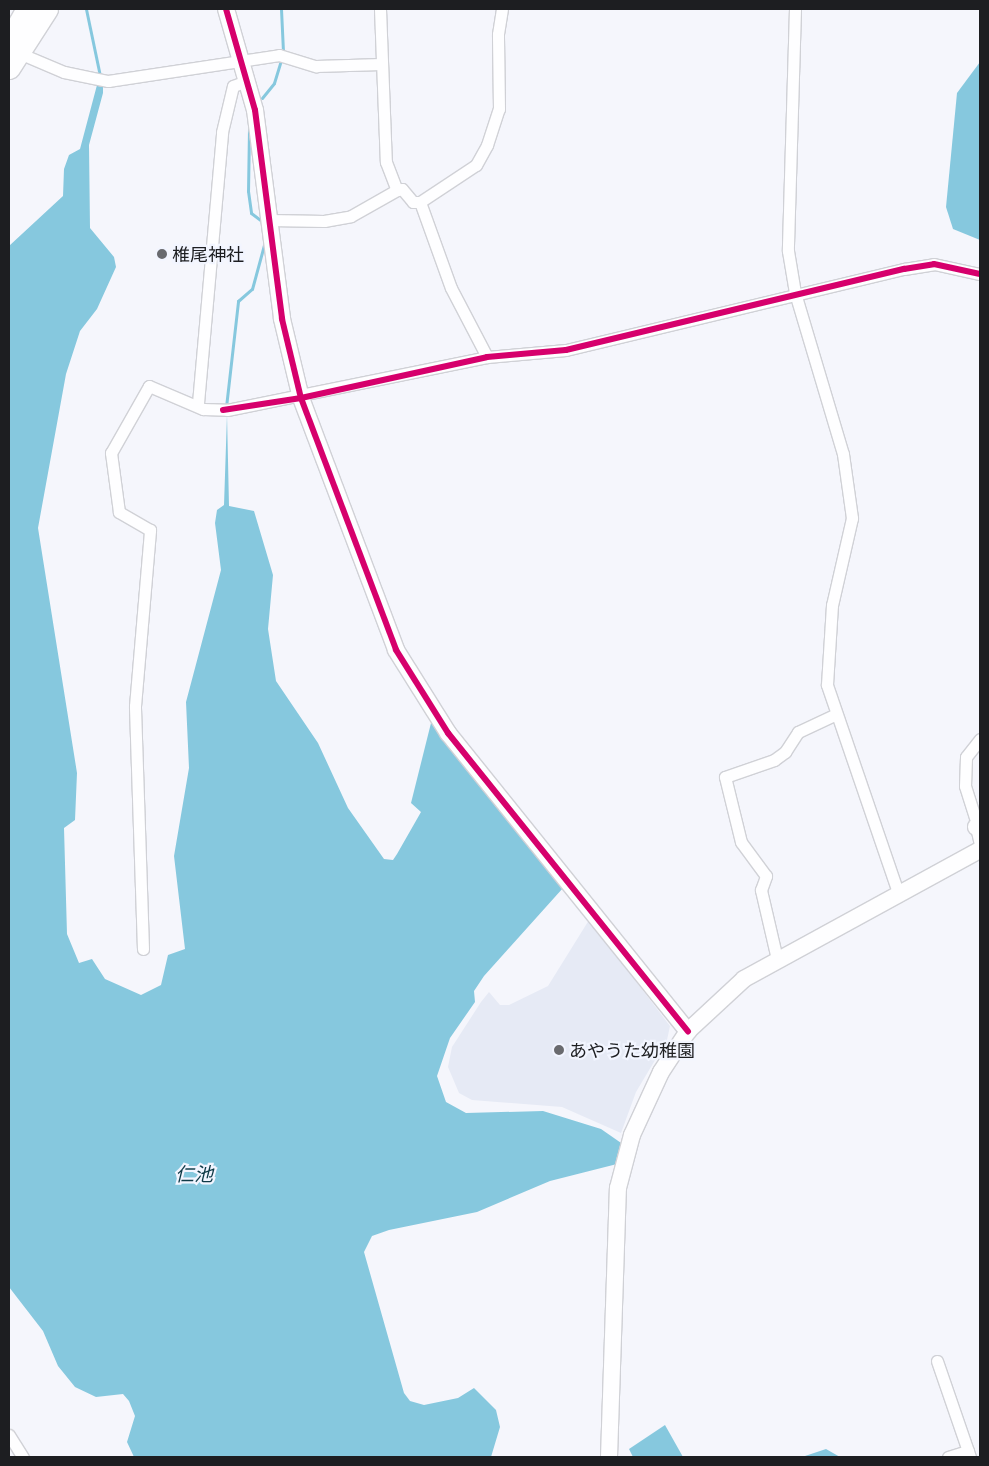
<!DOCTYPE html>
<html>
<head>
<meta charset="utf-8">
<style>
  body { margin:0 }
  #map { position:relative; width:989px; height:1466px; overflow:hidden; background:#f5f6fc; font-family:Barlow,"Noto Sans JP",sans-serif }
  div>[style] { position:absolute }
  .built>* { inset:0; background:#e6eaf5 }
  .water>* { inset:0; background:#86c8de }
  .stream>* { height:3px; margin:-1.5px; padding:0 1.5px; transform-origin:1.5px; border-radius:1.5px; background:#86c8de }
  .roads { filter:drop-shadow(1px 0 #d0d1d6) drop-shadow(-1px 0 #d0d1d6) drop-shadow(0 1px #d0d1d6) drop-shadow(0 -1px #d0d1d6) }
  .street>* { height:11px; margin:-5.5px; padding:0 5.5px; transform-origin:5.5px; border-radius:5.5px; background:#fefeff }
  .secondary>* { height:16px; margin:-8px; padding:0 8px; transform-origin:8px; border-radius:8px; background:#fefeff }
  .highway>* { height:21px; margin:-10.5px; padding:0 10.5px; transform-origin:10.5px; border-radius:10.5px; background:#fefeff }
  .cycleway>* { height:6px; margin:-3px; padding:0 3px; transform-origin:3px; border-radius:3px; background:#d6006c }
  .dots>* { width:14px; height:14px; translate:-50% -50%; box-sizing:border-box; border:2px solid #f2f5ff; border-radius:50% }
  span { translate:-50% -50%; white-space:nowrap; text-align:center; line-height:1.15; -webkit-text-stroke:4.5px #f2f5ff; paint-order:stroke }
  .poi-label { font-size:18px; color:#1d1e21 }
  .left { translate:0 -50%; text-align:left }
  .water-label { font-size:19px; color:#0f3a47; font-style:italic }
  .frame { position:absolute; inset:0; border:10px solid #1d1e21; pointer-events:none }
</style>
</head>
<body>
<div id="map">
  <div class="built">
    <div style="clip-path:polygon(589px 920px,670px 1026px,667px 1040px,636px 1092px,621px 1133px,562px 1107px,472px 1100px,459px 1093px,448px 1067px,452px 1047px,481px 1002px,489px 992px,500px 1005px,509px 1005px,548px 986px)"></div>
  </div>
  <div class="water">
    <div style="clip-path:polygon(980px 62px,980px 240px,953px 229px,946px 207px,957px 93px)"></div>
    <div style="clip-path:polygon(97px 85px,103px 85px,103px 93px,89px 145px,90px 228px,114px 257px,116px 267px,97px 309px,80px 331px,66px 374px,38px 528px,77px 773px,75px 820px,64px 828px,67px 934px,79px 963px,92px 959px,105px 979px,141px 995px,161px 985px,168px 955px,185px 949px,174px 856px,189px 768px,186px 702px,221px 570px,215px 523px,217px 510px,224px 505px,227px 415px,229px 506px,254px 511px,273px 575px,268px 629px,276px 681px,318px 743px,348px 808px,384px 859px,393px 860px,397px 854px,421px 812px,411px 803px,432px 719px,563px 888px,484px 976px,474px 991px,475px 1002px,450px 1038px,437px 1076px,446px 1102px,466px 1113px,543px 1111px,601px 1129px,624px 1145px,617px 1164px,550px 1181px,477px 1212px,389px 1230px,372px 1236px,364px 1252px,404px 1393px,410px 1401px,424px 1405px,458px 1398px,474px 1388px,496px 1410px,500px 1427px,491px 1457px,134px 1457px,127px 1442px,135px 1416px,129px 1401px,123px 1394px,96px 1397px,75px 1387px,58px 1366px,43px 1331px,9px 1287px,9px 246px,63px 196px,64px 169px,69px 155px,80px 149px)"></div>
    <div style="clip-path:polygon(665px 1425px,683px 1457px,633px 1457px,629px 1449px)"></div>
    <div style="clip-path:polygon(826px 1449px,840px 1457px,802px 1457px)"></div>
  </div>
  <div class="stream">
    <div style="left:86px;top:9px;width:68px;rotate:78.2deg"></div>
    <div style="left:281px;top:9px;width:42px;rotate:87.3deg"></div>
    <div style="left:262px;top:98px;width:19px;rotate:-51deg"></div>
    <div style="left:274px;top:83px;width:21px;rotate:-73deg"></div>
    <div style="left:249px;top:129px;width:62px;rotate:90.9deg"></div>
    <div style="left:248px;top:191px;width:22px;rotate:82deg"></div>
    <div style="left:251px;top:213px;width:15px;rotate:37deg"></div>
    <div style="left:226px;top:407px;width:107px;rotate:-83.5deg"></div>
    <div style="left:238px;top:301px;width:18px;rotate:-41deg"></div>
    <div style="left:252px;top:289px;width:50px;rotate:-74.8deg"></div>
  </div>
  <div class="roads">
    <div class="street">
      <div style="left:380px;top:9px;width:153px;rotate:87.8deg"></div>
      <div style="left:386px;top:162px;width:30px;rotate:69deg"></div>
      <div style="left:397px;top:190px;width:5px;rotate:-11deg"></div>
      <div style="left:402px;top:189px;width:17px;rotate:50deg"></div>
      <div style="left:413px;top:202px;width:7px"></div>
      <div style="left:420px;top:202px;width:67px;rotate:-33.5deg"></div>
      <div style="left:476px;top:165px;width:23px;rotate:-61deg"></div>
      <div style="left:487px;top:145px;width:38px;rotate:-72deg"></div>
      <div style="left:499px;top:109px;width:75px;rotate:-90.8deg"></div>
      <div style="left:498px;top:34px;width:25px;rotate:-81deg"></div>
      <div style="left:795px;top:9px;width:242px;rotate:91.7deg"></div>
      <div style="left:788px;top:251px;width:43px;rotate:80.5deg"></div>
      <div style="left:795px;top:293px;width:168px;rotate:73.4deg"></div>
      <div style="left:843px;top:454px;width:65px;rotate:82deg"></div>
      <div style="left:852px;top:518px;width:89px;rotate:102.9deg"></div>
      <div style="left:832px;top:605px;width:80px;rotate:93.6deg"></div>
      <div style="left:827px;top:685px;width:222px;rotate:71.1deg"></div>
      <div style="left:19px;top:53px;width:49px;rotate:22.9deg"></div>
      <div style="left:64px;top:72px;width:45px;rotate:11.6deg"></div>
      <div style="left:108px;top:81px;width:173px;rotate:-8.6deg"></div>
      <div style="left:279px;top:55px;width:39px;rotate:17deg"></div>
      <div style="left:316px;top:66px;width:65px;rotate:-1.8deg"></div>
      <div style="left:420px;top:202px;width:91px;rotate:70.2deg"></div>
      <div style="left:451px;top:288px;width:78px;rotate:62.4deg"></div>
      <div style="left:270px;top:220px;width:54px;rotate:1.1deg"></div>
      <div style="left:324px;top:221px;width:27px;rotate:-10deg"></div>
      <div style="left:351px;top:216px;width:53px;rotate:-29.5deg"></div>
      <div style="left:198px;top:403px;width:272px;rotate:-84.9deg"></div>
      <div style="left:222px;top:132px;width:47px;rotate:-76.6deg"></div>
      <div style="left:233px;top:86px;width:15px;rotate:-20deg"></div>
      <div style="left:976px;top:827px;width:17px;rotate:77deg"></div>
      <div style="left:978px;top:827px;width:43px;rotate:-107.6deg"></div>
      <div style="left:965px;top:786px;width:29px;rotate:-88deg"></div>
      <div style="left:966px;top:757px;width:23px;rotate:-52deg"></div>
      <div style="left:143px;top:949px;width:243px;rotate:-91.9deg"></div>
      <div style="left:135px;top:706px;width:177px;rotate:-85.1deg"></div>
      <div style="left:150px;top:530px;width:36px;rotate:-150deg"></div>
      <div style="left:119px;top:512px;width:60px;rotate:-97.7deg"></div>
      <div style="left:111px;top:453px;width:77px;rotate:-60.4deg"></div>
      <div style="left:149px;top:386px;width:59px;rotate:23.1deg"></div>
      <div style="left:203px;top:409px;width:24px;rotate:2deg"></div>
      <div style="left:227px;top:410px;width:265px;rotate:-11.5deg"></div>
      <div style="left:487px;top:357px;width:79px;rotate:-5.1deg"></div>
      <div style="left:566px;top:350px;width:348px;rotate:-13.5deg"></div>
      <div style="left:904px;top:269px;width:30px;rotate:-9deg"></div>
      <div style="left:934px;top:264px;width:47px;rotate:12.3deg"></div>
      <div style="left:777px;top:959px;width:71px;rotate:-103.1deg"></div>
      <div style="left:761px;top:890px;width:15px;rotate:-70deg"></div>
      <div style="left:766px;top:876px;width:42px;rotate:-126.3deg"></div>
      <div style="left:741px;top:842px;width:67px;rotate:-103.8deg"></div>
      <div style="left:725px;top:777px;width:52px;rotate:-19.1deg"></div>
      <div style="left:774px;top:760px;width:14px;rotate:-36deg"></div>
      <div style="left:785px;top:752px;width:24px;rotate:-57deg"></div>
      <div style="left:798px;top:732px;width:40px;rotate:-25deg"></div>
      <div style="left:937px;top:1361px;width:102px;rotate:71deg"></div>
      <div style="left:9px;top:1435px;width:26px;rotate:58deg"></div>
      <div style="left:948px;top:1457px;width:21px;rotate:-17deg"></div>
    </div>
    <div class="secondary">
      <div style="left:226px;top:9px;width:105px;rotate:74deg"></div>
      <div style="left:255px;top:110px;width:211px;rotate:82.6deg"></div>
      <div style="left:282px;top:319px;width:81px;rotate:76.5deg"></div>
      <div style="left:301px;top:398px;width:269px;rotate:69.3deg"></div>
      <div style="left:396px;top:650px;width:98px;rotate:57.9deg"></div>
      <div style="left:448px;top:733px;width:383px;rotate:51.2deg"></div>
      <div style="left:976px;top:827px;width:2px"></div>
      <div style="left:609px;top:1457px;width:269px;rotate:-88.1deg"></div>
      <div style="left:618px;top:1188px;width:55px;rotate:-75.2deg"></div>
      <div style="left:632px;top:1135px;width:69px;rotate:-65.3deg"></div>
      <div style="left:661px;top:1072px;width:49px;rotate:-56.6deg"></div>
      <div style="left:688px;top:1031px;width:76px;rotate:-42.9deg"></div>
      <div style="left:744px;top:979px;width:269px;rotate:-28.7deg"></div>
    </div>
    <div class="highway">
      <div style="left:9px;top:40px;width:36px;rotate:-60deg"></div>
      <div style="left:9px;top:68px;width:70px;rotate:-57.2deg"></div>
    </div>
  </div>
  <div class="cycleway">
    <div style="left:226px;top:9px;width:105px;rotate:74deg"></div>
    <div style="left:255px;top:110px;width:211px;rotate:82.6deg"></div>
    <div style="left:282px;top:319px;width:81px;rotate:76.5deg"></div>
    <div style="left:301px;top:398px;width:269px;rotate:69.3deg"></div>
    <div style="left:396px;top:650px;width:98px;rotate:57.9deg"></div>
    <div style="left:448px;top:733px;width:383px;rotate:51.2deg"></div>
    <div style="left:223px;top:410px;width:79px;rotate:-8.7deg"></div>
    <div style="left:301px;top:398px;width:190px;rotate:-12.4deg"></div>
    <div style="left:487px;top:357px;width:79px;rotate:-5.1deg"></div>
    <div style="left:566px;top:350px;width:348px;rotate:-13.5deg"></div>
    <div style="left:904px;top:269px;width:30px;rotate:-9deg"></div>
    <div style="left:934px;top:264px;width:47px;rotate:12.3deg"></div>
  </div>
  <div class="dots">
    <div style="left:162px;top:254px;background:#696a6e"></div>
    <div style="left:559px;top:1050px;background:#696a6e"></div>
  </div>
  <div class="poi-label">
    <span class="left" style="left:172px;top:254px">椎尾神社</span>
    <span class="left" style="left:569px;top:1050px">あやうた幼稚園</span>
  </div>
  <div class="water-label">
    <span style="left:194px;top:1174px">仁池</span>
  </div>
  <div class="frame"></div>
</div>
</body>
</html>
